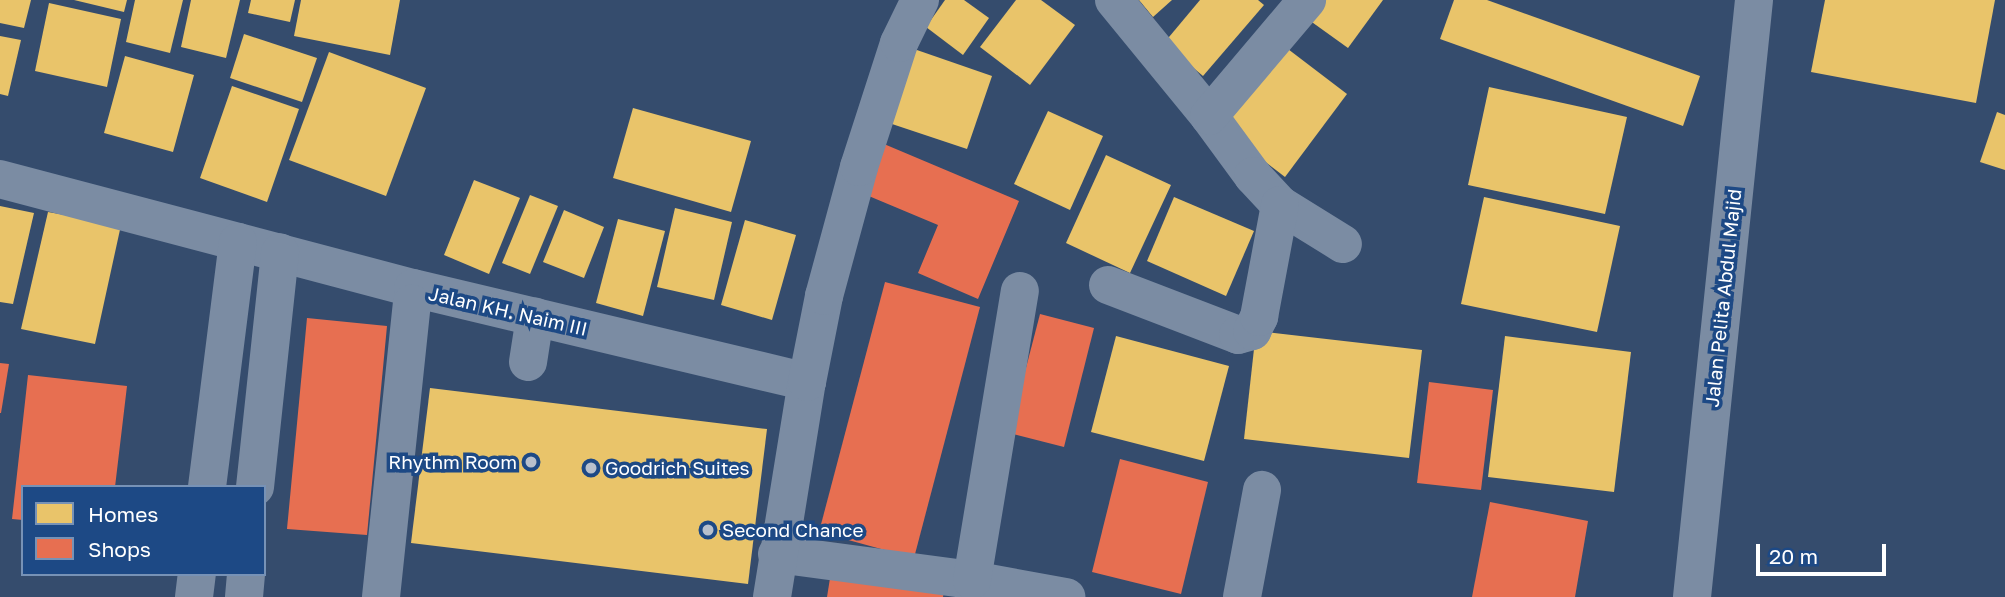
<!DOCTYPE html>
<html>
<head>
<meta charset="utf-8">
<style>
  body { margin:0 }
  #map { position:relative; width:2005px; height:597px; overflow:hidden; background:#354c6d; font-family:"Golos Text",sans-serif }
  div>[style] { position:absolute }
  .homes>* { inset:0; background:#e9c46a }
  .shops>* { inset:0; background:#e76f51 }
  .minor>* { height:38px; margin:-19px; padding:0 19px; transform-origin:19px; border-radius:19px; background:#7b8ca3 }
  .dots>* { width:19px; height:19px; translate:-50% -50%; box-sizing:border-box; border:4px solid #1d4985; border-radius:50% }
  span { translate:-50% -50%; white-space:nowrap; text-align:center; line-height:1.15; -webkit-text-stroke:7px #1d4985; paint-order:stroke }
  .street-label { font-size:19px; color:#fff }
  .poi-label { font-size:19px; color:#fff }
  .right { translate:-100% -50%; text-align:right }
  .left { translate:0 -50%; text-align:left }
  .legend { position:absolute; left:21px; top:485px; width:245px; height:91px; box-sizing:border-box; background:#1d4985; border:2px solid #7792b6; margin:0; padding:9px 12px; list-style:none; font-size:21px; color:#fff }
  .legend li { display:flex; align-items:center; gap:14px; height:35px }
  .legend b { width:35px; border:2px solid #7792b6 }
  .scale { position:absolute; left:1756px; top:544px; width:130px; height:32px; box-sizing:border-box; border:4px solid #fff; border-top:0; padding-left:9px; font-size:21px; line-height:24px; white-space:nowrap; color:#fff; -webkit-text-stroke:5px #1d4985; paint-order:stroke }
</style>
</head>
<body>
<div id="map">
  <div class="homes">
    <div style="clip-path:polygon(0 0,31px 0,24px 28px,0 23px)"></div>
    <div style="clip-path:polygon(74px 0,127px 0,124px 12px)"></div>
    <div style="clip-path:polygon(135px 0,183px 0,170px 53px,126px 42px)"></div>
    <div style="clip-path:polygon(191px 0,240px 0,226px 58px,181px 47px)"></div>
    <div style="clip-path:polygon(251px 0,295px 0,290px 22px,248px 13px)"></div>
    <div style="clip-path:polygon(301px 0,400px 0,390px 55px,294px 36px)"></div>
    <div style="clip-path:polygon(945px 0,964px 0,989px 18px,963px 55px,926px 27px)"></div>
    <div style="clip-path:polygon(1016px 0,1041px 0,1075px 25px,1030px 85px,980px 47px)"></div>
    <div style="clip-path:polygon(1139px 0,1172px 0,1153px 17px)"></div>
    <div style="clip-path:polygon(1200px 0,1258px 0,1264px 5px,1203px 76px,1164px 43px)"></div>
    <div style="clip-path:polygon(1323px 0,1383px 0,1348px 48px,1309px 20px)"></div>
    <div style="clip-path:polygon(1454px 0,1487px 0,1700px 76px,1683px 126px,1440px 39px)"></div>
    <div style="clip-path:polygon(1825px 0,1995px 0,1976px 103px,1811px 72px)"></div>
    <div style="clip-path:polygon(49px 3px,121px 19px,107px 87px,35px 71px)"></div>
    <div style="clip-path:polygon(244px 34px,317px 58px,302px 102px,230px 78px)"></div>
    <div style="clip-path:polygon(0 36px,21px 40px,8px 96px,0 94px)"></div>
    <div style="clip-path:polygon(1284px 46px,1347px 94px,1285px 177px,1221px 128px)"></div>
    <div style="clip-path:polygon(914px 49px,992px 76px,967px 149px,889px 123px)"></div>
    <div style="clip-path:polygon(329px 52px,426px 88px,386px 196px,289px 160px)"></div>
    <div style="clip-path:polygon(125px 56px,194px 75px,173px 152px,104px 133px)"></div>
    <div style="clip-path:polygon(232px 86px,299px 109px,267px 202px,200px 178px)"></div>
    <div style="clip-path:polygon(1489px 87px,1627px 117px,1605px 214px,1468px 185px)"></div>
    <div style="clip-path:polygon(633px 108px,751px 141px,731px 212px,613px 178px)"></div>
    <div style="clip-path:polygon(1048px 111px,1103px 136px,1070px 210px,1014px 184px)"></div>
    <div style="clip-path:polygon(1997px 112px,2005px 115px,2005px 170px,1980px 162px)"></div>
    <div style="clip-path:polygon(1106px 155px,1171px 185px,1130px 273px,1066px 243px)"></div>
    <div style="clip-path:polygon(474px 180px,520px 198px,489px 274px,444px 255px)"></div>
    <div style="clip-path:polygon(530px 195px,558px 206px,530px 274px,502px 263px)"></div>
    <div style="clip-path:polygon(1174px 197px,1254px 231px,1226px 296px,1147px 261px)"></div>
    <div style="clip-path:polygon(1484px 197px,1620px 226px,1597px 332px,1461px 304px)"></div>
    <div style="clip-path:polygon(0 206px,34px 213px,13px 304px,0 302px)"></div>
    <div style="clip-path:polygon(675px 208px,732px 222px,714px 300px,657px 287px)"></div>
    <div style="clip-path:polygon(564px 210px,604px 227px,584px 278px,543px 262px)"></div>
    <div style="clip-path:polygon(48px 212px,121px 225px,95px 344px,21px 329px)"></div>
    <div style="clip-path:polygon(618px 219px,665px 231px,643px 316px,596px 303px)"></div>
    <div style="clip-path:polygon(745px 220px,796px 235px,772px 320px,721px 305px)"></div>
    <div style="clip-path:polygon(1256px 331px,1422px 350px,1409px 458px,1244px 439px)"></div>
    <div style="clip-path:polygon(1116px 336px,1229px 366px,1204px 461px,1091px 432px)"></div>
    <div style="clip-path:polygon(1505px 336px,1631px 352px,1614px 492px,1488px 477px)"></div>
    <div style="clip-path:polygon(430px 388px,767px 429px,748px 584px,411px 543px)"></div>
  </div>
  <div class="shops">
    <div style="clip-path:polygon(884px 144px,1019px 201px,978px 299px,918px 273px,938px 225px,864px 194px)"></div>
    <div style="clip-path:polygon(885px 282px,980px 307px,914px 558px,819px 532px)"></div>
    <div style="clip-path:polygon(1040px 314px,1094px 328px,1064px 447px,1009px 433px)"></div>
    <div style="clip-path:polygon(307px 318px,387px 326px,367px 535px,287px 529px)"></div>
    <div style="clip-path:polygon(0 363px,9px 364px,1px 413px,0 413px)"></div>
    <div style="clip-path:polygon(28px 375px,127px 386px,115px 487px,23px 487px,23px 520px,12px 519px)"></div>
    <div style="clip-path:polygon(1429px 382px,1493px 390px,1481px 490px,1417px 483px)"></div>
    <div style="clip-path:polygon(1120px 459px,1208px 482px,1181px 594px,1092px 572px)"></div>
    <div style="clip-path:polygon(1490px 502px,1588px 521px,1575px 597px,1472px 597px)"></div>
    <div style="clip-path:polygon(831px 572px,944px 591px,943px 597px,827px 597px)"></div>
  </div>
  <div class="minor">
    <div style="left:1114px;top:0;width:150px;rotate:50.7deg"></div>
    <div style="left:1209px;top:116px;width:74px;rotate:53.7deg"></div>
    <div style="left:1253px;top:176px;width:40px;rotate:47deg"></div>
    <div style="left:1280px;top:205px;width:74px;rotate:31.8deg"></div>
    <div style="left:1209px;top:116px;width:152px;rotate:-49.8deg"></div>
    <div style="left:0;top:179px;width:427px;rotate:14.8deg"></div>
    <div style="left:413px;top:288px;width:405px;rotate:13.4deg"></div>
    <div style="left:1108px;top:285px;width:139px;rotate:21deg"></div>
    <div style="left:1238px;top:335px;width:15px;rotate:-16deg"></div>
    <div style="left:1252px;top:331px;width:16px;rotate:-63deg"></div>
    <div style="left:1259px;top:317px;width:114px;rotate:-79.4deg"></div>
    <div style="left:528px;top:362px;width:46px;rotate:-81.2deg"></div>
    <div style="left:207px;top:487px;width:247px;rotate:-82.8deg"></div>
    <div style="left:255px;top:487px;width:236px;rotate:-83.9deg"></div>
    <div style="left:777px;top:554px;width:197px;rotate:7.6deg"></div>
    <div style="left:972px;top:580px;width:96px;rotate:10.3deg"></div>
    <div style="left:972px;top:580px;width:293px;rotate:-80.6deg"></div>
    <div style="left:194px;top:597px;width:23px;rotate:-83deg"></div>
    <div style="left:244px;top:597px;width:23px;rotate:-85deg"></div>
    <div style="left:381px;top:597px;width:295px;rotate:-84deg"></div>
    <div style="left:772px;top:597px;width:218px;rotate:-80.8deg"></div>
    <div style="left:807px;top:382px;width:88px;rotate:-78.8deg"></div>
    <div style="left:824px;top:296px;width:134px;rotate:-74.8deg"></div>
    <div style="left:859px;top:167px;width:130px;rotate:-72.1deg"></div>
    <div style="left:899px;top:43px;width:48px;rotate:-64deg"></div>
    <div style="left:1242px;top:597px;width:109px;rotate:-79.4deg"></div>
    <div style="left:1692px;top:597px;width:600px;rotate:-84.07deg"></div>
  </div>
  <div class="dots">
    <div style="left:531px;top:462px;background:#b8c0cc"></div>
    <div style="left:591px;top:468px;background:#b8c0cc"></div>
    <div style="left:708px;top:530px;background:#b8c0cc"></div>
  </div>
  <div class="street-label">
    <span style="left:1723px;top:298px;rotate:-84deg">Jalan Pelita Abdul Majid</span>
    <span style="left:508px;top:311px;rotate:13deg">Jalan KH. Naim III</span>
  </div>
  <div class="poi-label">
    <span class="right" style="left:517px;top:462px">Rhythm Room</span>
    <span class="left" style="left:605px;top:468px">Goodrich Suites</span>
    <span class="left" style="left:722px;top:530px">Second Chance</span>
  </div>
  <ul class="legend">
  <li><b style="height:19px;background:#e9c46a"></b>Homes</li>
  <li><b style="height:19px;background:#e76f51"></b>Shops</li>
  </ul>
  <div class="scale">20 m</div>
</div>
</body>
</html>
